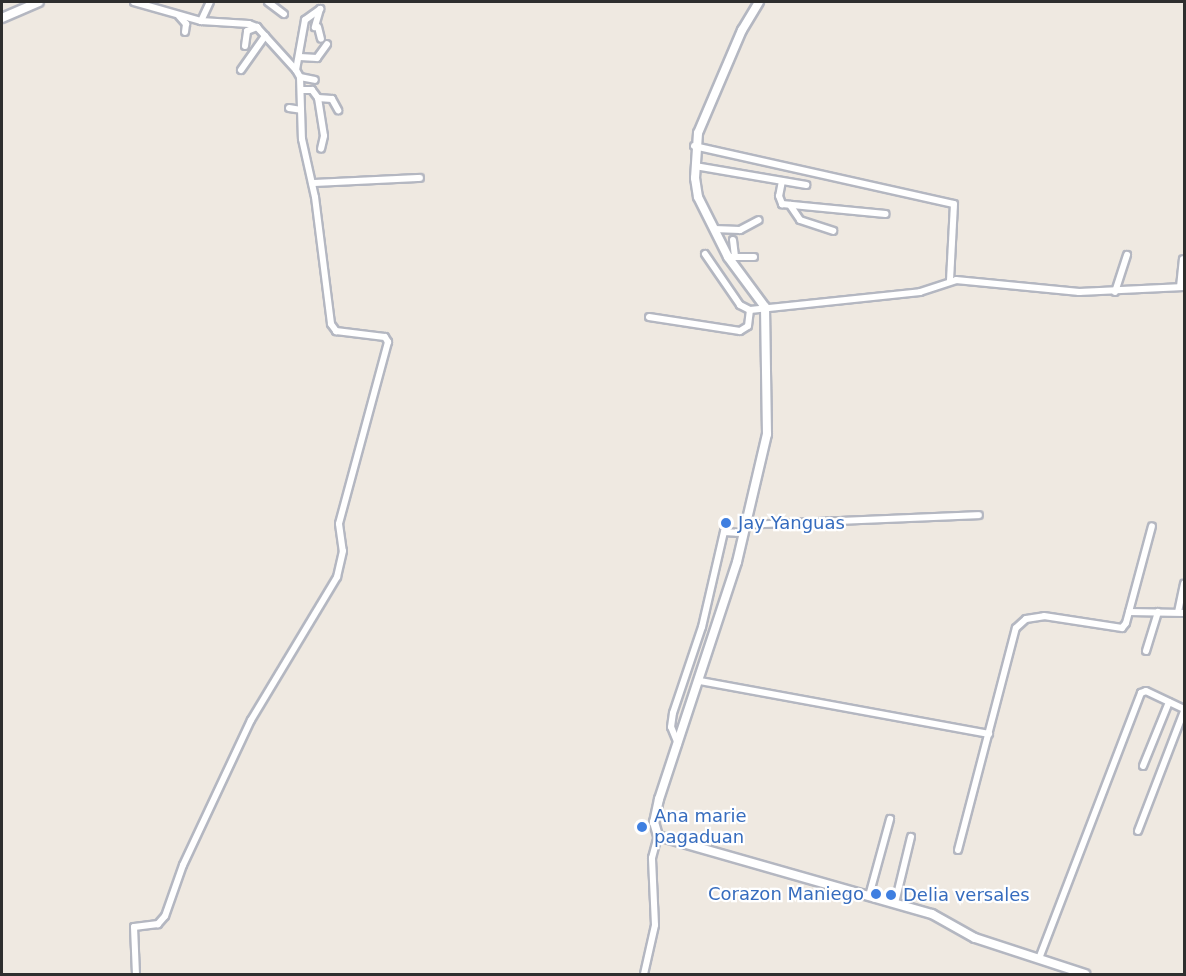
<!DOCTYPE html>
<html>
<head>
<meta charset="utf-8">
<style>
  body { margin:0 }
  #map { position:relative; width:1186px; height:976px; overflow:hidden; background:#efe9e1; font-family:"DejaVu Sans",sans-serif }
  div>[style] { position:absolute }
  .roads { filter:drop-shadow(2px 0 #b4b7c1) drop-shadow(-2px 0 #b4b7c1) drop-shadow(0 2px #b4b7c1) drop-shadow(0 -2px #b4b7c1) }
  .minor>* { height:6px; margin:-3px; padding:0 3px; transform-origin:3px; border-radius:3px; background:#fff }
  .tertiary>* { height:8px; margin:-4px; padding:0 4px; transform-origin:4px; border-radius:4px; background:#fff }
  .dots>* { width:16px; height:16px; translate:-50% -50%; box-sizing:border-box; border:3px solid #fff; border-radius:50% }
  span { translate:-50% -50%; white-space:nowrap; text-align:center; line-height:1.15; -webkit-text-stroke:4.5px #fff; paint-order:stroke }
  .shop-label { font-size:18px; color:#366cbe }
  .left { translate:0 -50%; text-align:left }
  .right { translate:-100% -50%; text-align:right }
  .frame { position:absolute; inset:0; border:3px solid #2e2e2e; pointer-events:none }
</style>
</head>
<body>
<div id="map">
  <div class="roads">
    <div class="minor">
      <div style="left:134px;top:2px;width:70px;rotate:15.8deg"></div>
      <div style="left:201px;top:21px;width:48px;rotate:3.6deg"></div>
      <div style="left:249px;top:24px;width:9px;rotate:21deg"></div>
      <div style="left:257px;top:27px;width:58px;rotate:47.8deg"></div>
      <div style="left:296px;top:70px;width:8px;rotate:60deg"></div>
      <div style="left:300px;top:77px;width:62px;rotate:88.2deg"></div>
      <div style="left:302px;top:139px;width:59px;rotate:77.4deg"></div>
      <div style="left:315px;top:197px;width:128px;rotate:82.8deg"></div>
      <div style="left:331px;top:324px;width:9px;rotate:54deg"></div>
      <div style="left:336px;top:331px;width:49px;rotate:7deg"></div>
      <div style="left:385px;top:337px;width:6px;rotate:59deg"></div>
      <div style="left:388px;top:342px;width:188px;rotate:105.1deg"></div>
      <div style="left:339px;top:524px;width:27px;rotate:82deg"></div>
      <div style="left:343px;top:551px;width:27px;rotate:103deg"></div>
      <div style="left:337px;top:577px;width:167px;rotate:121deg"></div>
      <div style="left:251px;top:720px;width:160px;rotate:115.1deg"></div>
      <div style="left:183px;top:865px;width:54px;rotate:109.4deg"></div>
      <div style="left:165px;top:916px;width:11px;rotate:131deg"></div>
      <div style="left:158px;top:924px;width:24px;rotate:173deg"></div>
      <div style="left:134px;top:927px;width:47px;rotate:87.6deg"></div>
      <div style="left:268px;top:2px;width:20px;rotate:37deg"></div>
      <div style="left:179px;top:16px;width:11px;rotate:49deg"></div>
      <div style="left:186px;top:24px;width:8px;rotate:97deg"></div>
      <div style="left:201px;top:21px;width:21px;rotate:-65deg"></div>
      <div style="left:318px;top:27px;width:12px;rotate:76deg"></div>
      <div style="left:245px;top:46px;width:15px;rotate:-82deg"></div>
      <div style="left:247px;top:31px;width:11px;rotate:-22deg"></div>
      <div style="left:300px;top:57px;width:17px;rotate:3deg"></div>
      <div style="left:317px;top:58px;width:17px;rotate:-54deg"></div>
      <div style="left:241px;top:70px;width:42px;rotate:-54.8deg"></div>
      <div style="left:296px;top:70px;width:51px;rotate:-79.8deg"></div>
      <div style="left:305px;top:20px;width:19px;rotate:-36deg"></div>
      <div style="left:320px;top:9px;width:19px;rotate:106deg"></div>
      <div style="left:300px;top:77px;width:15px;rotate:11deg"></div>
      <div style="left:301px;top:90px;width:11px"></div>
      <div style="left:312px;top:90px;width:10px;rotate:53deg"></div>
      <div style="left:318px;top:98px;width:38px;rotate:81deg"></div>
      <div style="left:324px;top:136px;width:13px;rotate:103deg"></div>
      <div style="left:318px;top:98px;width:14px;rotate:4deg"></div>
      <div style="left:332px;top:99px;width:13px;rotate:61deg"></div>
      <div style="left:289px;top:108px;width:12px;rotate:9deg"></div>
      <div style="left:694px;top:146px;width:266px;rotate:12.6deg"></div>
      <div style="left:954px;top:204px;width:77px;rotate:93deg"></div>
      <div style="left:695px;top:166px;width:113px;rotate:9.7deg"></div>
      <div style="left:782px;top:181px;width:15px;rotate:101deg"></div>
      <div style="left:779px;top:196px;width:9px;rotate:69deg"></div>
      <div style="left:782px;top:204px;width:104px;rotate:5.5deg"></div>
      <div style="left:312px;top:183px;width:108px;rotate:-2.7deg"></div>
      <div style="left:790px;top:205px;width:18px;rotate:56deg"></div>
      <div style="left:800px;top:220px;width:35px;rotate:18deg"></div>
      <div style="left:714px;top:229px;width:26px;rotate:2deg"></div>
      <div style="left:740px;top:230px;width:21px;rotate:-28deg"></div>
      <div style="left:733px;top:240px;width:17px;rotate:83deg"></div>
      <div style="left:705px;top:254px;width:62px;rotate:55.5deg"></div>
      <div style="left:740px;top:305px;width:11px;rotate:27deg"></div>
      <div style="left:750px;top:310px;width:171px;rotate:-6deg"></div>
      <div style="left:920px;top:292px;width:38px;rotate:-18deg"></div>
      <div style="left:956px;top:280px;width:124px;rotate:5.6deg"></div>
      <div style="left:1079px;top:292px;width:105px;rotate:-2.7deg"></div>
      <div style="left:728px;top:257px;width:26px"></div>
      <div style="left:1180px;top:287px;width:28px;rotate:-84deg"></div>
      <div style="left:1115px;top:292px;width:39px;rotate:-72deg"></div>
      <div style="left:649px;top:317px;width:92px;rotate:8.7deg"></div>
      <div style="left:740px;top:331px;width:9px;rotate:-32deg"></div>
      <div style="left:748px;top:326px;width:16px;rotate:-83deg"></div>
      <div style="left:743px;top:525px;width:236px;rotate:-2.4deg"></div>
      <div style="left:1129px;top:612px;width:55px;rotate:1deg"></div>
      <div style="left:1178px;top:612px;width:29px;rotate:-78deg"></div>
      <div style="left:1146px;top:651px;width:41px;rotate:-72.9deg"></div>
      <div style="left:700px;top:681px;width:294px;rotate:10.4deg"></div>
      <div style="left:678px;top:744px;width:18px;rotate:-112deg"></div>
      <div style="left:671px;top:727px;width:14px;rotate:-82deg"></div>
      <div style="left:673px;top:713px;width:91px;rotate:-71.4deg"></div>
      <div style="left:702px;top:627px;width:98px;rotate:-77deg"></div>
      <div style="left:724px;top:532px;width:17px;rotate:3deg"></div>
      <div style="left:1143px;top:766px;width:69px;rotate:-67.9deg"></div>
      <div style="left:1138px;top:831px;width:129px;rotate:-69deg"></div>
      <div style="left:958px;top:850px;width:229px;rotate:-75.4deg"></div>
      <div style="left:1016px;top:628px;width:13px;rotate:-42deg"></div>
      <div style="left:1026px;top:619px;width:18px;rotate:-9deg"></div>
      <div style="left:1044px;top:616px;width:79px;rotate:8.7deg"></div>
      <div style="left:1122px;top:628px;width:6px;rotate:-51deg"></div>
      <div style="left:1126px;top:623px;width:100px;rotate:-75deg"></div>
      <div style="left:869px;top:896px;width:80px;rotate:-74.7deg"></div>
      <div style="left:895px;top:903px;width:68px;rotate:-76.4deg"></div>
      <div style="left:1040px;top:956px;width:282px;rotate:-69deg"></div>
      <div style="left:1141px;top:693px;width:5px;rotate:-22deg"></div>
      <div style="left:1146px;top:691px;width:42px;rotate:25.3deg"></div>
      <div style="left:644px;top:974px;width:50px;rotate:-77.3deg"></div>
      <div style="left:655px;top:925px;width:67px;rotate:-92.6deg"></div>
      <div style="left:652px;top:858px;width:23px;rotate:-75deg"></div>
    </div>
    <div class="tertiary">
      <div style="left:759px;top:2px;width:33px;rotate:121deg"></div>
      <div style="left:742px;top:30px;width:112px;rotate:113.1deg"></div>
      <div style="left:698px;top:133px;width:45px;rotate:93.8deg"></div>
      <div style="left:695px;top:178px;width:19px;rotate:81deg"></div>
      <div style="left:698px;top:197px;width:67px;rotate:63.4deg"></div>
      <div style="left:728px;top:257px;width:62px;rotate:53.5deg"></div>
      <div style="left:765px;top:307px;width:127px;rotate:89.1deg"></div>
      <div style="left:767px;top:434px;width:131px;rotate:103.2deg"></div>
      <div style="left:737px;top:562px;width:250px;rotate:108.2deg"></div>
      <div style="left:659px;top:799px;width:24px;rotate:102deg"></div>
      <div style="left:654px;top:822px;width:15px;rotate:74deg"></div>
      <div style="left:658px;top:836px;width:285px;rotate:15.9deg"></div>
      <div style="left:932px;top:914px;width:49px;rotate:29.2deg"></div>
      <div style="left:975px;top:938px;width:116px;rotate:18.1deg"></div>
      <div style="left:2px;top:18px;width:40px;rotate:-23.4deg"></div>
    </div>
  </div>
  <div class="dots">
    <div style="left:726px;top:523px;background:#3f7fe0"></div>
    <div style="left:642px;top:827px;background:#3f7fe0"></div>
    <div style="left:876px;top:894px;background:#3f7fe0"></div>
    <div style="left:891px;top:895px;background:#3f7fe0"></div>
  </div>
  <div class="shop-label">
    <span class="left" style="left:738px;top:523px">Jay Yanguas</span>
    <span class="left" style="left:654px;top:827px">Ana marie<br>pagaduan</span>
    <span class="right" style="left:864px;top:894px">Corazon Maniego</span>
    <span class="left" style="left:903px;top:895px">Delia versales</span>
  </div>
  <div class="frame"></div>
</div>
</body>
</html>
